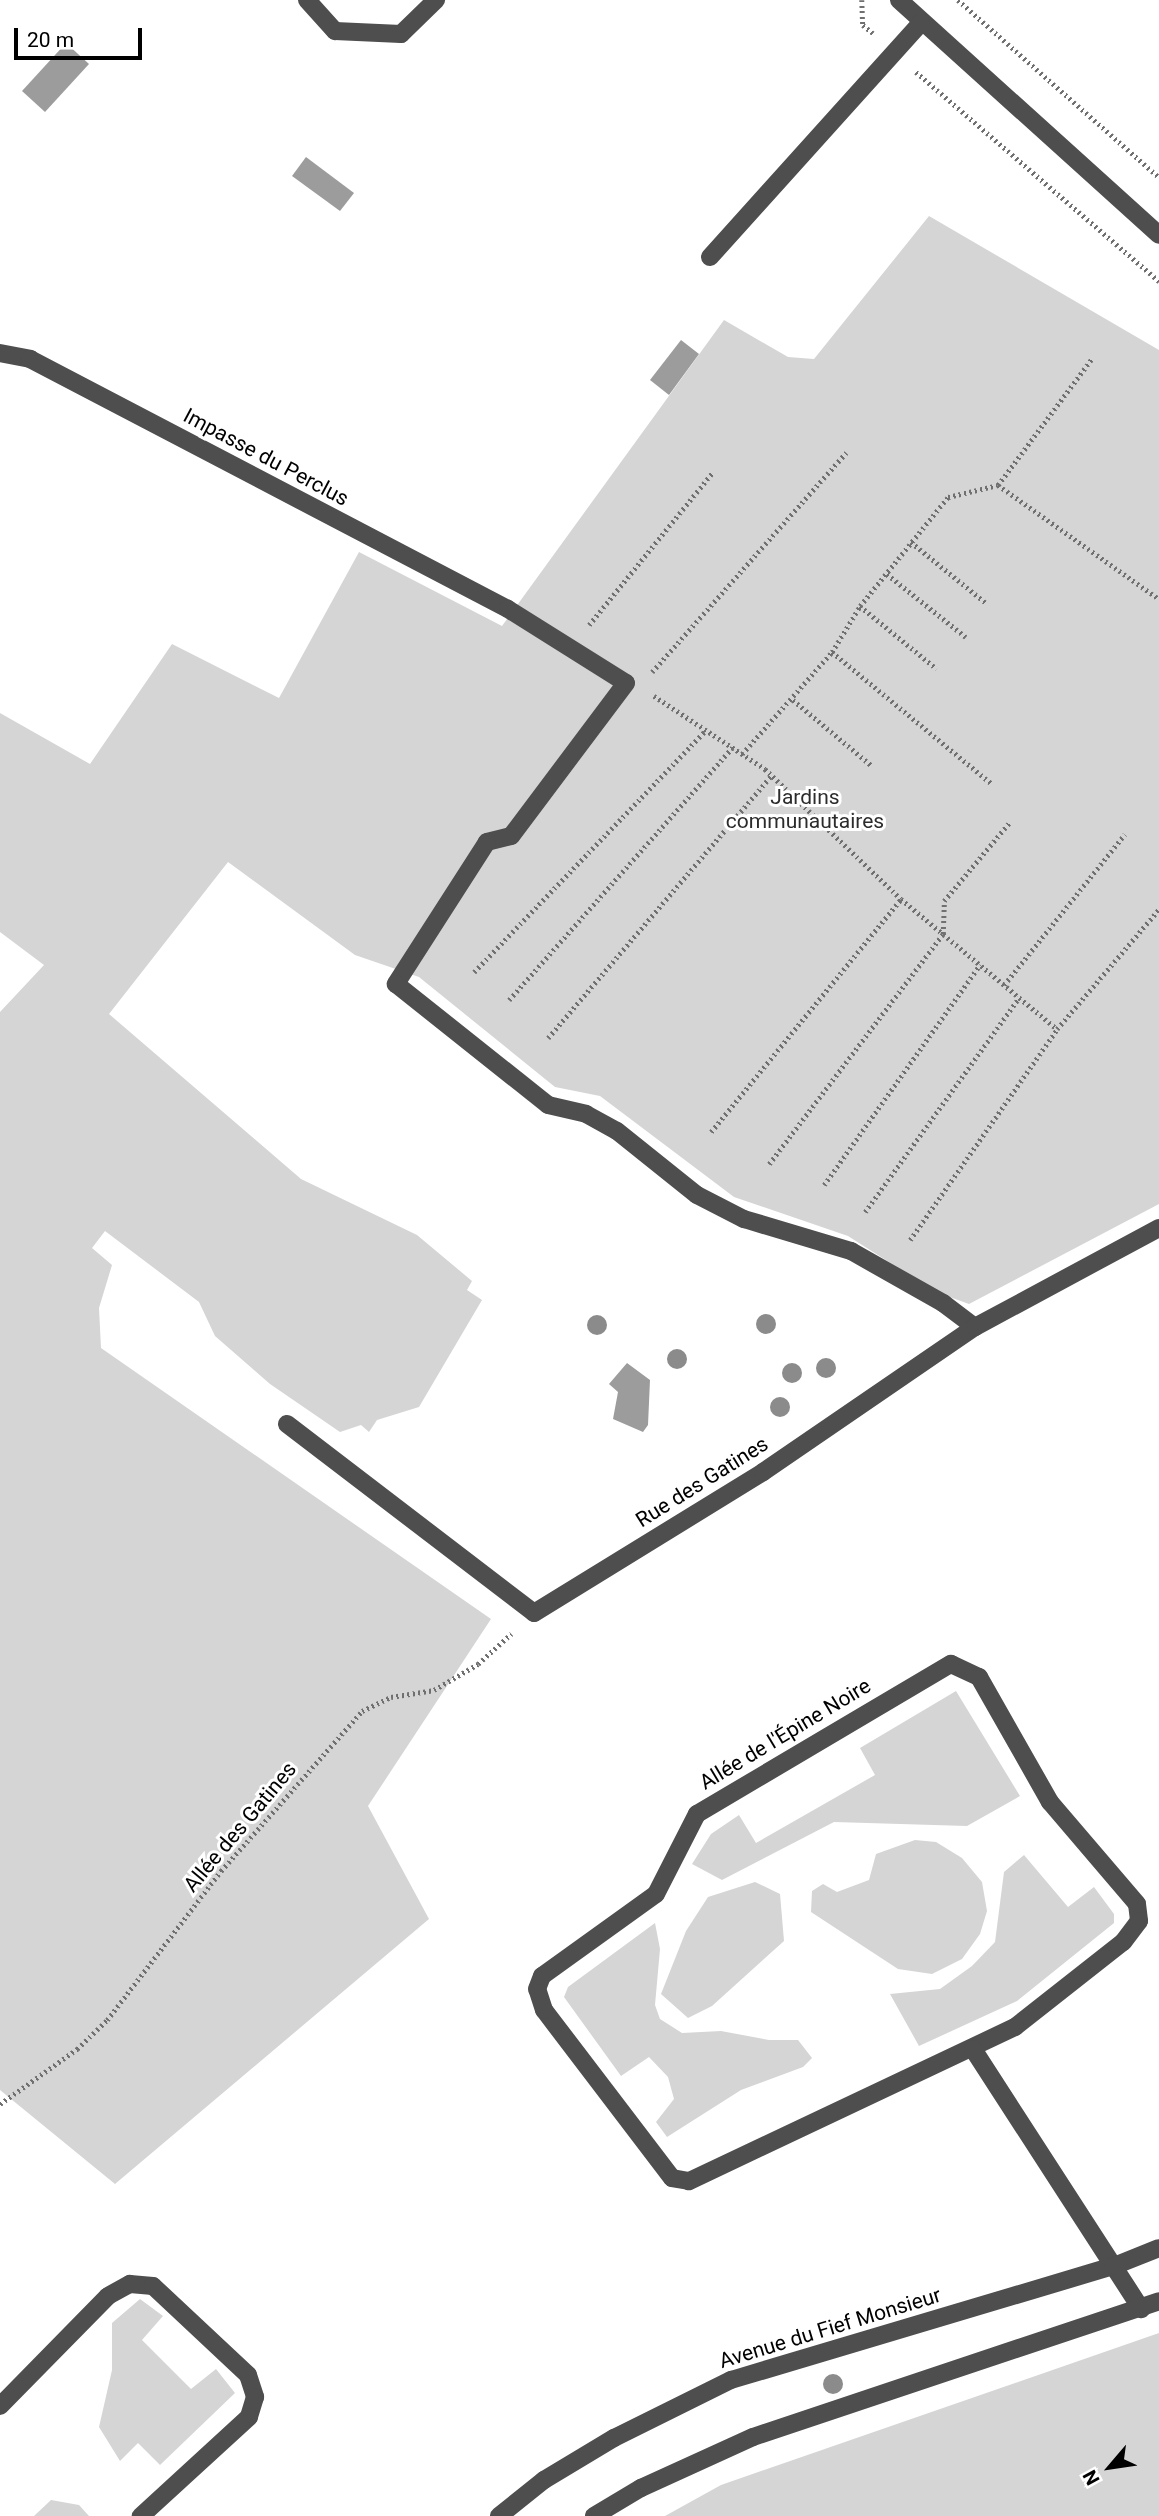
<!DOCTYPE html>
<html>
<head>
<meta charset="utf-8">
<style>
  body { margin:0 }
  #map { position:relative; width:1159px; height:2516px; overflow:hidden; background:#fff; font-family:Roboto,sans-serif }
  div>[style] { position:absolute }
  .green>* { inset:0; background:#d5d5d5 }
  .water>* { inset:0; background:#9c9c9c }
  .path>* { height:4.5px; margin-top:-2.25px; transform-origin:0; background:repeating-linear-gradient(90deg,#707070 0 2px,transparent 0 5.5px) }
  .minor>* { height:18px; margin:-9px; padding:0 9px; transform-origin:9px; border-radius:9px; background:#4e4e4e }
  .trees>* { width:20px; height:20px; margin:-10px; border-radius:50%; background:#8b8b8b }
  span { translate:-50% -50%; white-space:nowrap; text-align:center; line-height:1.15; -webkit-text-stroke:6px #fff; paint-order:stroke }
  .street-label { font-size:21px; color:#000 }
  .park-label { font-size:21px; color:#2c2c2c }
  .north { position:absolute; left:1075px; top:2432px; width:70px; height:70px; -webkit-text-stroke:5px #fff; paint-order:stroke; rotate:241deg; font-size:19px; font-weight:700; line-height:28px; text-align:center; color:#000 }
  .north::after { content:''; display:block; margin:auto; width:24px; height:32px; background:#000; clip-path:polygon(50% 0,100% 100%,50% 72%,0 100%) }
  .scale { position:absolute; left:14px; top:28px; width:128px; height:32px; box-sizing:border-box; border:4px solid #000; border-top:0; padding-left:9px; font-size:21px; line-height:24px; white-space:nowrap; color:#000; -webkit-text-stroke:5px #fff; paint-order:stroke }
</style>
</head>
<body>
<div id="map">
  <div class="green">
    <div style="clip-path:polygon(929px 216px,1159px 350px,1159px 1204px,969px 1304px,936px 1292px,848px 1236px,734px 1197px,600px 1096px,555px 1087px,419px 977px,355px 955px,228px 862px,109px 1014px,301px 1179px,417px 1235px,472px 1281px,467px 1290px,482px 1300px,419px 1407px,377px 1420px,369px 1432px,361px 1425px,340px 1432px,270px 1384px,215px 1336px,199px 1302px,105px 1231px,92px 1248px,112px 1265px,99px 1308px,101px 1348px,491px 1619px,368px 1806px,429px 1919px,115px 2184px,0 2090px,0 1012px,44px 965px,0 932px,0 713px,90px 764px,172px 644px,279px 698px,359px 552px,502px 626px,724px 320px,788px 357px,814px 359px)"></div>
    <div style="clip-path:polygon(956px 1691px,1020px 1796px,967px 1826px,834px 1822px,722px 1880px,692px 1864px,711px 1834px,739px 1815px,756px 1843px,875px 1775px,860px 1748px)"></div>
    <div style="clip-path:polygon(915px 1840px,936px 1842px,962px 1858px,982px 1882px,987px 1911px,980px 1934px,962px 1959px,932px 1974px,898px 1969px,811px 1912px,812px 1891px,823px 1884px,837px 1892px,869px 1880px,876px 1854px)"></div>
    <div style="clip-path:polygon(1024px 1855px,1068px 1907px,1094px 1887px,1114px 1914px,1114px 1923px,1017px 2001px,919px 2046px,890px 1994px,940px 1989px,972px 1966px,995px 1942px,1004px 1872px)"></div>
    <div style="clip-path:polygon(755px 1882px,780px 1894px,784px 1941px,712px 2006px,688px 2018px,661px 1994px,686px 1931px,708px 1897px)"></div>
    <div style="clip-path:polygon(655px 1923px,660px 1949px,655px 2005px,660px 2019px,682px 2033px,721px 2031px,769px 2040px,798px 2040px,812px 2058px,803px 2067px,741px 2090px,667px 2137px,656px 2122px,674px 2099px,668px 2077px,649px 2057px,621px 2076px,564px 1997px,568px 1987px)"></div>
    <div style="clip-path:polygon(140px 2299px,163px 2316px,142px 2340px,191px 2389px,216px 2369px,235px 2393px,160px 2465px,138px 2443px,120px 2461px,99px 2427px,112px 2370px,112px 2323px)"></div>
    <div style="clip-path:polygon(1159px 2333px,1159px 2516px,665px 2516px,721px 2485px)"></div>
    <div style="clip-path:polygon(51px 2500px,79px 2505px,89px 2516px,34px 2516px)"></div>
  </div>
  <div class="water">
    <div style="clip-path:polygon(66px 43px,89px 64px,45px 112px,22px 91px)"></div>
    <div style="clip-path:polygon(306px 157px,354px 193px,340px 211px,292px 176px)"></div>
    <div style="clip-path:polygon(681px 340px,699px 354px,669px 395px,650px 380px)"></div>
    <div style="clip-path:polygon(627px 1363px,650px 1380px,648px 1425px,643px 1432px,613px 1419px,618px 1392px,609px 1384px)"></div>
  </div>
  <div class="path">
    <div style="left:862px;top:0;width:25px;rotate:88deg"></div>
    <div style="left:863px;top:25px;width:13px;rotate:39deg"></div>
    <div style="left:958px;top:0;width:268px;rotate:41.4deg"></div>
    <div style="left:916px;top:72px;width:321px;rotate:40.7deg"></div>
    <div style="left:998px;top:485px;width:159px;rotate:-53.4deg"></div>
    <div style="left:911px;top:542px;width:97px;rotate:39.1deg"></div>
    <div style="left:887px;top:574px;width:101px;rotate:38.6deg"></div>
    <div style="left:860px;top:606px;width:99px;rotate:39.3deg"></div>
    <div style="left:589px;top:625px;width:196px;rotate:-51deg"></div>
    <div style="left:832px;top:652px;width:206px;rotate:39.5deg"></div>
    <div style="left:652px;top:672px;width:293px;rotate:-48.5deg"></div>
    <div style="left:654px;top:696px;width:133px;rotate:33.3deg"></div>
    <div style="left:765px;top:769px;width:188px;rotate:43.7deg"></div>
    <div style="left:901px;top:899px;width:203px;rotate:39.8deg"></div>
    <div style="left:793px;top:700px;width:102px;rotate:39.8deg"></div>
    <div style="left:742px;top:754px;width:136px;rotate:-48.6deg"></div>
    <div style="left:832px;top:652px;width:54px;rotate:-58.7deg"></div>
    <div style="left:860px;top:606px;width:140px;rotate:-51.1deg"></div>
    <div style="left:948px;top:497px;width:51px;rotate:-13.5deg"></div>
    <div style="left:998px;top:485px;width:197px;rotate:35.3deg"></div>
    <div style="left:474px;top:972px;width:334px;rotate:-46.2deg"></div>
    <div style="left:1004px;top:985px;width:193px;rotate:-51.3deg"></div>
    <div style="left:509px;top:1000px;width:337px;rotate:-48.5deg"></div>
    <div style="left:548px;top:1038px;width:345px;rotate:-49.6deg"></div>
    <div style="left:711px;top:1132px;width:301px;rotate:-50.8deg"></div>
    <div style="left:769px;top:1164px;width:288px;rotate:-52.9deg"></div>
    <div style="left:943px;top:934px;width:33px;rotate:-88deg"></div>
    <div style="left:944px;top:901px;width:102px;rotate:-50.2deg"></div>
    <div style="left:824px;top:1185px;width:270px;rotate:-54.7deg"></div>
    <div style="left:865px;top:1212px;width:264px;rotate:-54.3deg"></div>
    <div style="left:910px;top:1240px;width:257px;rotate:-55.1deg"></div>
    <div style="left:1057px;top:1029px;width:157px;rotate:-49.6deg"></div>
    <div style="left:0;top:2104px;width:95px;rotate:-35.5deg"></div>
    <div style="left:77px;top:2049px;width:42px;rotate:-44deg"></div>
    <div style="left:107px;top:2020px;width:188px;rotate:-52.6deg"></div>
    <div style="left:221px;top:1871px;width:213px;rotate:-48.6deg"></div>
    <div style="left:362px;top:1711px;width:32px;rotate:-26deg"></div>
    <div style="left:391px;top:1697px;width:44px;rotate:-9.2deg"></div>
    <div style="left:434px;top:1690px;width:51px;rotate:-30.6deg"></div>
    <div style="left:478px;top:1664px;width:45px;rotate:-42.3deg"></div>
  </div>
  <div class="minor">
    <div style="left:307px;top:0;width:42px;rotate:47.9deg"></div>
    <div style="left:335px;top:31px;width:66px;rotate:2.6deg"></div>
    <div style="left:401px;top:34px;width:49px;rotate:-44.2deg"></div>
    <div style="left:899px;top:0;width:350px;rotate:42.1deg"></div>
    <div style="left:710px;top:257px;width:315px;rotate:-48deg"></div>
    <div style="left:0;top:353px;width:31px;rotate:11deg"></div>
    <div style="left:30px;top:359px;width:539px;rotate:27.61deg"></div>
    <div style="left:508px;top:609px;width:139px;rotate:32.1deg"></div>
    <div style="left:626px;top:683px;width:191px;rotate:126.9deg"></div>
    <div style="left:511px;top:836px;width:25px;rotate:166deg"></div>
    <div style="left:487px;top:842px;width:169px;rotate:122.7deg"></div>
    <div style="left:396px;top:984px;width:194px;rotate:38.5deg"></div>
    <div style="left:548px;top:1105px;width:39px;rotate:13deg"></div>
    <div style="left:586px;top:1114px;width:35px;rotate:29deg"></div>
    <div style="left:617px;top:1131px;width:102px;rotate:38.7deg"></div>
    <div style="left:697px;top:1195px;width:53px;rotate:27.1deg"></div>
    <div style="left:744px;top:1219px;width:112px;rotate:16.7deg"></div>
    <div style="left:851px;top:1251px;width:106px;rotate:29.5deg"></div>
    <div style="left:943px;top:1303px;width:40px;rotate:37deg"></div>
    <div style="left:287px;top:1424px;width:311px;rotate:37.4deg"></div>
    <div style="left:534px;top:1613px;width:269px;rotate:-31.6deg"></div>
    <div style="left:763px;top:1472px;width:257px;rotate:-34.4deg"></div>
    <div style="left:975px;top:1327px;width:209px;rotate:-28.3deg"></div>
    <div style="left:951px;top:1664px;width:31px;rotate:25deg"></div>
    <div style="left:979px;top:1677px;width:144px;rotate:60.4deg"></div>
    <div style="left:1050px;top:1802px;width:134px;rotate:49.5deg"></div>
    <div style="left:1137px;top:1904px;width:17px;rotate:83deg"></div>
    <div style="left:1139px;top:1921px;width:26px;rotate:127deg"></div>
    <div style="left:1123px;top:1942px;width:137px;rotate:141.8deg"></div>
    <div style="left:1015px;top:2027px;width:361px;rotate:154.7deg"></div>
    <div style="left:689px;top:2181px;width:17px;rotate:-170deg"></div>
    <div style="left:672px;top:2178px;width:211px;rotate:-127.3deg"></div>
    <div style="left:544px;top:2010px;width:22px;rotate:-108deg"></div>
    <div style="left:537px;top:1989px;width:14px;rotate:-69deg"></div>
    <div style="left:542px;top:1976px;width:140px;rotate:-35.7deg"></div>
    <div style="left:656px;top:1894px;width:90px;rotate:-62.9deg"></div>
    <div style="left:697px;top:1814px;width:295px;rotate:-30.6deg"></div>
    <div style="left:973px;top:2049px;width:310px;rotate:57.1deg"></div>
    <div style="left:0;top:2406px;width:154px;rotate:-45.5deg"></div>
    <div style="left:108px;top:2296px;width:25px;rotate:-29deg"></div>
    <div style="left:130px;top:2284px;width:23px;rotate:5deg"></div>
    <div style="left:153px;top:2286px;width:130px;rotate:43.1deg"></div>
    <div style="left:248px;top:2375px;width:23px;rotate:72deg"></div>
    <div style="left:255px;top:2397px;width:21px;rotate:107deg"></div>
    <div style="left:249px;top:2417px;width:147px;rotate:137.5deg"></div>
    <div style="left:499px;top:2516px;width:58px;rotate:-38.7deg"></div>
    <div style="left:544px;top:2480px;width:82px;rotate:-31deg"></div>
    <div style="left:614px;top:2438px;width:131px;rotate:-26.4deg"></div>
    <div style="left:731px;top:2380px;width:400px;rotate:-16.6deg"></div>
    <div style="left:1114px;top:2266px;width:48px;rotate:-21.8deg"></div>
    <div style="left:594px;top:2516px;width:55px;rotate:-30.8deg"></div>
    <div style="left:641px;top:2488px;width:123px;rotate:-24.5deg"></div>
    <div style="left:753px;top:2437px;width:428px;rotate:-18.5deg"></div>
  </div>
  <div class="trees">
    <div style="left:766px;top:1324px"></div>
    <div style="left:597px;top:1325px"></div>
    <div style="left:677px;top:1359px"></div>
    <div style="left:826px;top:1368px"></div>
    <div style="left:792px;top:1373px"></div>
    <div style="left:780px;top:1407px"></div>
    <div style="left:833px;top:2384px"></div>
  </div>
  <div class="street-label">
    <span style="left:266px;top:457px;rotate:28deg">Impasse du Perclus</span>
    <span style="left:702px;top:1482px;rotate:-32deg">Rue des Gatines</span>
    <span style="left:785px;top:1734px;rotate:-31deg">Allée de l'Épine Noire</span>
    <span style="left:240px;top:1827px;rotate:-50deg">Allée des Gatines</span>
    <span style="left:830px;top:2328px;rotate:-17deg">Avenue du Fief Monsieur</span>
  </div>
  <div class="park-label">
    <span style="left:805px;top:809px">Jardins<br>communautaires</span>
  </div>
  <div class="north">N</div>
  <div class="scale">20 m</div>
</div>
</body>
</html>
